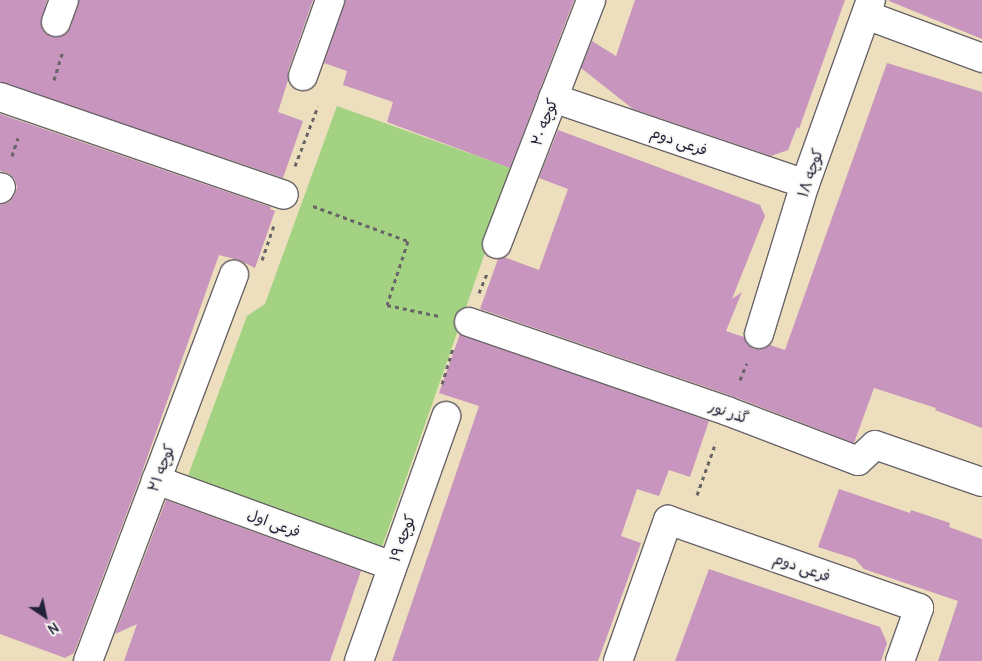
<!DOCTYPE html>
<html>
<head>
<meta charset="utf-8">
<style>
  body { margin:0 }
  #map { position:relative; width:982px; height:661px; overflow:hidden; background:#eddfbd; font-family:Delius,"Playpen Sans Arabic",sans-serif }
  div>[style] { position:absolute }
  .green>* { inset:0; background:#a3d382 }
  .building>* { inset:0; background:#c795bd }
  .path>* { height:3px; margin-top:-1.5px; transform-origin:0; background:repeating-linear-gradient(90deg,#696468 0 4px,transparent 0 8px) }
  .roads { filter:drop-shadow(1px 0 #696468) drop-shadow(-1px 0 #696468) drop-shadow(0 1px #696468) drop-shadow(0 -1px #696468) }
  .minor>* { height:28px; margin:-14px; padding:0 14px; transform-origin:14px; border-radius:14px; background:#fff }
  span { translate:-50% -50%; white-space:nowrap; text-align:center; line-height:1.15; -webkit-text-stroke:4px #f6f6f2; paint-order:stroke }
  .street-label { font-size:15px; color:#22223b }
  .north { position:absolute; left:20px; top:591px; width:50px; height:50px; -webkit-text-stroke:4px #f6f6f2; paint-order:stroke; rotate:146deg; font-size:14px; font-weight:700; line-height:20px; text-align:center; color:#22223b }
  .north::after { content:''; display:block; margin:auto; width:18px; height:22px; background:#22223b; clip-path:polygon(50% 0,100% 100%,50% 72%,0 100%) }
</style>
</head>
<body>
<div id="map">
  <div class="green">
    <div style="clip-path:polygon(337px 106px,519px 171px,485px 253px,382px 547px,186px 481px,247px 316px,265px 304px)"></div>
  </div>
  <div class="building">
    <div style="clip-path:polygon(0 0,47px 0,41px 25px,44px 32px,50px 36px,58px 37px,66px 34px,70px 28px,79px 0,313px 0,288px 71px,288px 80px,278px 112px,303px 121px,283px 178px,0 82px)"></div>
    <div style="clip-path:polygon(345px 0,574px 0,510px 168px,387px 122px,393px 102px,343px 85px,347px 71px,324px 63px)"></div>
    <div style="clip-path:polygon(635px 0,845px 0,799px 129px,797px 127px,788px 150px,771px 156px,633px 109px,581px 68px,592px 41px,616px 56px)"></div>
    <div style="clip-path:polygon(889px 0,982px 0,982px 39px,889px 1px)"></div>
    <div style="clip-path:polygon(887px 63px,982px 92px,982px 428px,935px 410px,936px 408px,874px 388px,854px 443px,732px 396px,480px 309px,498px 259px,504px 257px,539px 270px,568px 189px,539px 178px,558px 130px,760px 205px,765px 216px,732px 299px,742px 292px,726px 331px,744px 337px,747px 344px,754px 349px,763px 349px,770px 345px,785px 350px)"></div>
    <div style="clip-path:polygon(0 114px,271px 207px,270px 209px,275px 211px,255px 268px,239px 260px,219px 255px,137px 486px,74px 653px,65px 658px,0 634px,0 204px,9px 202px,14px 196px,17px 187px,14px 178px,8px 173px,0 171px)"></div>
    <div style="clip-path:polygon(460px 334px,709px 421px,690px 477px,669px 470px,659px 496px,637px 489px,621px 536px,641px 543px,598px 661px,392px 661px,479px 406px,439px 393px)"></div>
    <div style="clip-path:polygon(839px 489px,910px 513px,911px 510px,950px 523px,949px 527px,982px 539px,982px 661px,938px 661px,958px 601px,864px 569px,855px 559px,818px 547px)"></div>
    <div style="clip-path:polygon(166px 500px,361px 571px,330px 661px,124px 661px,137px 624px,115px 634px)"></div>
    <div style="clip-path:polygon(709px 569px,880px 627px,887px 643px,881px 661px,675px 661px)"></div>
  </div>
  <div class="path">
    <div style="left:54px;top:80px;width:28px;rotate:-73deg"></div>
    <div style="left:12px;top:156px;width:19px;rotate:-72deg"></div>
    <div style="left:295px;top:166px;width:64px;rotate:-69deg"></div>
    <div style="left:313px;top:206px;width:101px;rotate:20.2deg"></div>
    <div style="left:408px;top:241px;width:67px;rotate:108.2deg"></div>
    <div style="left:387px;top:305px;width:53px;rotate:11.9deg"></div>
    <div style="left:262px;top:260px;width:36px;rotate:-71deg"></div>
    <div style="left:479px;top:293px;width:22px;rotate:-68deg"></div>
    <div style="left:740px;top:380px;width:18px;rotate:-68deg"></div>
    <div style="left:442px;top:384px;width:37px;rotate:-73deg"></div>
    <div style="left:697px;top:495px;width:56px;rotate:-70.3deg"></div>
  </div>
  <div class="roads">
    <div class="minor">
      <div style="left:866px;top:15px;width:124px;rotate:20.3deg"></div>
      <div style="left:56px;top:22px;width:23px;rotate:-70deg"></div>
      <div style="left:303px;top:76px;width:81px;rotate:-70.4deg"></div>
      <div style="left:0;top:97px;width:300px;rotate:19deg"></div>
      <div style="left:553px;top:98px;width:266px;rotate:18.8deg"></div>
      <div style="left:0;top:189px;width:2px;rotate:-63deg"></div>
      <div style="left:497px;top:244px;width:261px;rotate:-68.9deg"></div>
      <div style="left:469px;top:322px;width:273px;rotate:19deg"></div>
      <div style="left:727px;top:411px;width:140px;rotate:20.9deg"></div>
      <div style="left:858px;top:461px;width:23px;rotate:-43deg"></div>
      <div style="left:875px;top:445px;width:113px;rotate:19.1deg"></div>
      <div style="left:759px;top:334px;width:157px;rotate:-73deg"></div>
      <div style="left:805px;top:184px;width:195px;rotate:-70.3deg"></div>
      <div style="left:156px;top:480px;width:251px;rotate:20deg"></div>
      <div style="left:88px;top:661px;width:413px;rotate:-69.3deg"></div>
      <div style="left:359px;top:661px;width:260px;rotate:-70.4deg"></div>
      <div style="left:618px;top:661px;width:150px;rotate:-70.5deg"></div>
      <div style="left:668px;top:520px;width:266px;rotate:19.3deg"></div>
      <div style="left:919px;top:608px;width:56px;rotate:109.7deg"></div>
    </div>
  </div>
  <div class="street-label">
    <span style="left:544px;top:122px;rotate:-69deg">کوچه ۲۰</span>
    <span style="left:679px;top:141px;rotate:19deg">فرعی دوم</span>
    <span style="left:810px;top:173px;rotate:-71deg">کوچه ۱۸</span>
    <span style="left:729px;top:412px;rotate:20deg">گذر نور</span>
    <span style="left:161px;top:468px;rotate:-69deg">کوچه ۲۱</span>
    <span style="left:274px;top:523px;rotate:20deg">فرعی اول</span>
    <span style="left:402px;top:538px;rotate:-70deg">کوچه ۱۹</span>
    <span style="left:802px;top:567px;rotate:19deg">فرعی دوم</span>
  </div>
  <div class="north">N</div>
</div>
</body>
</html>
